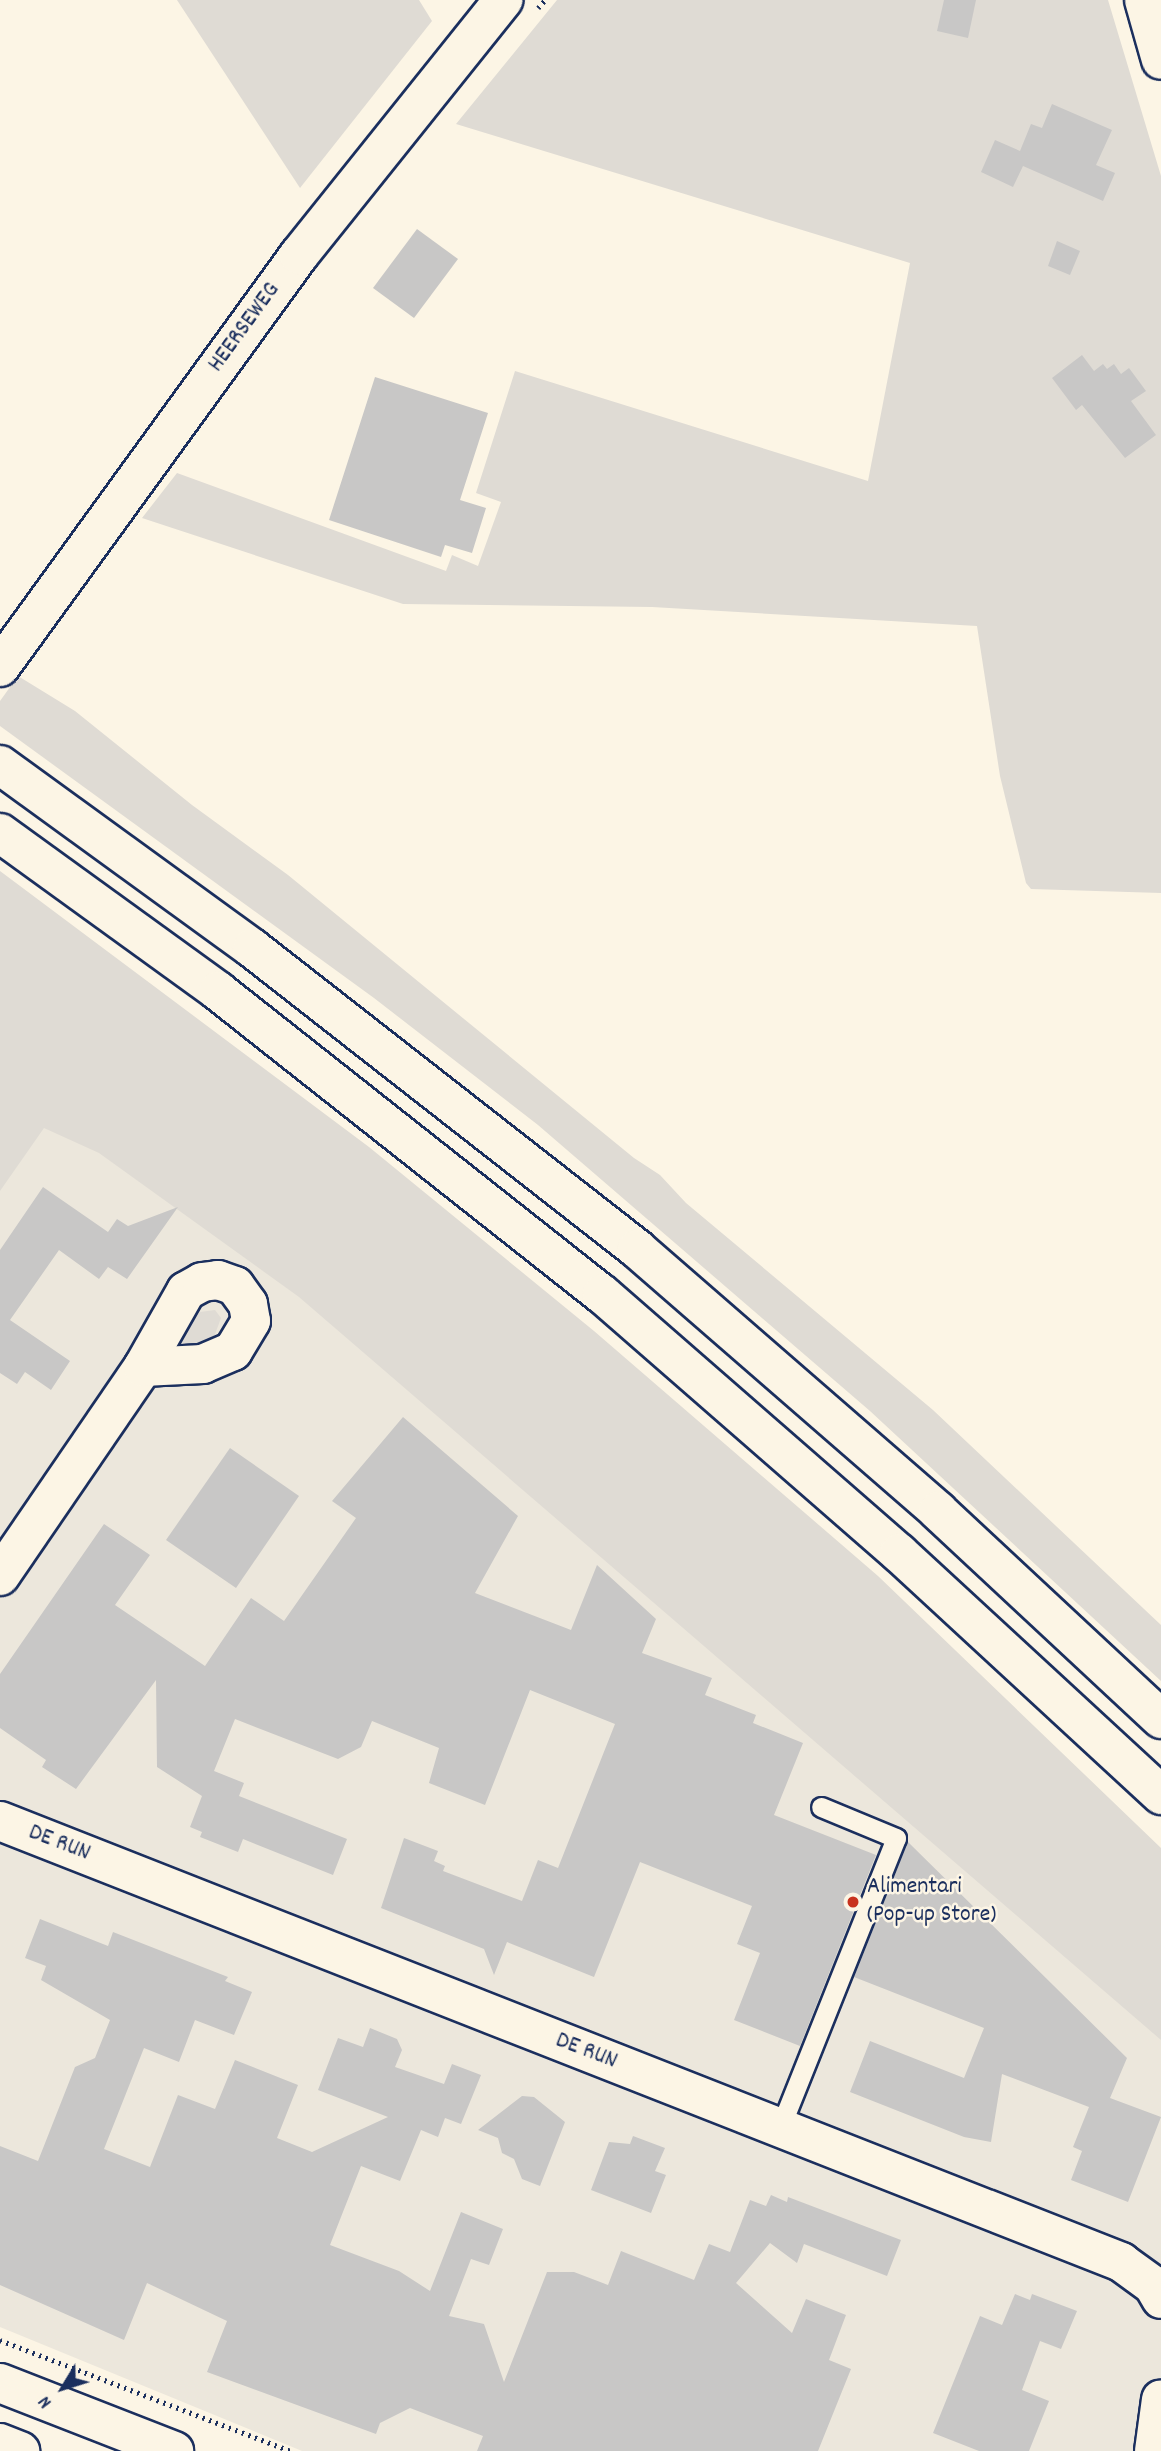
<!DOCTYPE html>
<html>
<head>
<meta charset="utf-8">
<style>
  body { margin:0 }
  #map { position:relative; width:1161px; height:2451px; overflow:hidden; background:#fcf5e5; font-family:Dekko,sans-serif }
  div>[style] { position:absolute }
  .built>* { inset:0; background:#ece7dc }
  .green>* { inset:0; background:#dfdbd4 }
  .building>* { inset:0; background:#c8c7c6 }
  .path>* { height:4.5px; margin-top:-2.25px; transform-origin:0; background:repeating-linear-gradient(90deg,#1b2f5e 0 2px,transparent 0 7px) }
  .roads { filter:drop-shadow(2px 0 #1b2f5e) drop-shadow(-2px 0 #1b2f5e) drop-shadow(0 2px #1b2f5e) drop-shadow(0 -2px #1b2f5e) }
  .lane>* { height:19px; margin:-9.5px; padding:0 9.5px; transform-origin:9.5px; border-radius:9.5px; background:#fcf5e5 }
  .street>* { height:38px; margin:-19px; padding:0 19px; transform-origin:19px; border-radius:19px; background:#fcf5e5 }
  .secondary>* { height:38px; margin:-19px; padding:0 19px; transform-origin:19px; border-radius:19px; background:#fcf5e5 }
  .highway>* { height:38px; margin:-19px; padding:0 19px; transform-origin:19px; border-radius:19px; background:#fcf5e5 }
  .dots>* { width:19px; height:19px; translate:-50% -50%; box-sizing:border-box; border:4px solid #fcf5e5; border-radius:50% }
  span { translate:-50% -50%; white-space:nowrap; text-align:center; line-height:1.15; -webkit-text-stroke:5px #fcf5e5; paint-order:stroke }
  .street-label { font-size:24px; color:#1b2f5e }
  .poi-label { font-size:24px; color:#1b2f5e }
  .left { translate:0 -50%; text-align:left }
  .north { position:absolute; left:28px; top:2353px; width:70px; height:70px; -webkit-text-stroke:5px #fcf5e5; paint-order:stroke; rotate:232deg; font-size:19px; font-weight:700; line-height:28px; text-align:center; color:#1b2f5e }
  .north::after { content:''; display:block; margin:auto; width:24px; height:32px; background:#1b2f5e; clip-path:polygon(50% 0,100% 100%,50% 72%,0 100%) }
</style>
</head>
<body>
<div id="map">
  <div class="built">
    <div style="clip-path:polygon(0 929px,1161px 1978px,1161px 2451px,302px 2451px,0 2327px)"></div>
  </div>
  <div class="green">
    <div style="clip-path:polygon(177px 0,419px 0,432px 21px,300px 188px)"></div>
    <div style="clip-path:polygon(557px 0,1108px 0,1161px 176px,1161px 893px,1031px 889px,1026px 883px,1000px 776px,977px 626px,652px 607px,403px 604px,142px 518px,177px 473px,446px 571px,452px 555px,478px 566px,501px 502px,476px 493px,515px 371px,868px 481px,910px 263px,456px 124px)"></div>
    <div style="clip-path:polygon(18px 676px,75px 711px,192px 805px,288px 875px,634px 1158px,660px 1175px,686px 1203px,933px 1410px,1161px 1625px,1161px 1681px,870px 1411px,538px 1125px,374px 998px,0 726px,0 701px)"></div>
    <div style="clip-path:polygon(0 871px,369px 1147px,594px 1331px,878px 1576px,1161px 1848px,1161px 2040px,299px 1297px,99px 1153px,44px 1128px,0 1191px)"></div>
    <div style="clip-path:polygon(215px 1310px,221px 1318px,214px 1337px,185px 1347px,180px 1345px,192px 1319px,200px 1312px)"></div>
  </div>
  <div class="building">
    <div style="clip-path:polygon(944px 0,976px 0,968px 38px,937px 31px)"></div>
    <div style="clip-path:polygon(1052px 104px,1112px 130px,1096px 165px,1115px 173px,1103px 201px,1023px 166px,1013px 187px,981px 172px,995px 140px,1020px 151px,1031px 124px,1042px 128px)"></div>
    <div style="clip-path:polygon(417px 229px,458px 259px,414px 318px,373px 288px)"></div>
    <div style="clip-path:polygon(1057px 241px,1080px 251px,1070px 275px,1048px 266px)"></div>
    <div style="clip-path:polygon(1082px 355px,1094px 371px,1103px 364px,1107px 369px,1114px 364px,1121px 374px,1129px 368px,1146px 391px,1131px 401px,1156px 435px,1125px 458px,1082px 405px,1076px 410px,1052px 378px)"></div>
    <div style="clip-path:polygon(375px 377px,488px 413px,460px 500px,486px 508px,472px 553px,445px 545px,441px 557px,329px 520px)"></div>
    <div style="clip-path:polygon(43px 1187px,108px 1232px,117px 1219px,128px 1226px,178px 1207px,127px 1279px,108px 1267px,99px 1279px,59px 1250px,10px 1320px,70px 1361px,51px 1390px,25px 1372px,17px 1384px,0 1373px,0 1250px)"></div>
    <div style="clip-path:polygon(403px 1417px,518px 1516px,475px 1593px,571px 1630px,597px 1565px,656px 1619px,642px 1653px,712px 1678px,705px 1695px,756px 1715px,753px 1723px,803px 1743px,774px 1815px,876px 1855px,800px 2046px,734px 2020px,760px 1953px,737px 1944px,752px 1906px,640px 1862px,594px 1977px,507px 1942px,494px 1975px,484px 1949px,381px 1908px,404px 1838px,438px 1851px,434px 1861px,445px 1866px,443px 1871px,522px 1901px,538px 1860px,558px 1868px,615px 1724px,530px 1690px,485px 1805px,429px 1783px,439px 1748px,372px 1721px,361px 1747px,338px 1759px,235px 1719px,214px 1771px,244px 1783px,239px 1796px,347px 1839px,333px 1875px,243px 1839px,238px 1852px,200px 1837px,202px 1832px,190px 1827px,202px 1796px,157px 1767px,156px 1680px,76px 1789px,42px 1767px,46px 1760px,0 1728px,0 1674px,104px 1524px,150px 1555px,115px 1605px,205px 1666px,251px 1598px,284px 1621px,356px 1518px,332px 1501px)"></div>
    <div style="clip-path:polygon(230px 1448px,299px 1496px,236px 1588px,166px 1540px)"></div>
    <div style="clip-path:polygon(908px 1842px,1127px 2058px,1110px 2098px,1161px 2117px,1128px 2202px,1071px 2180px,1082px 2151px,1073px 2147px,1089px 2107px,1002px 2074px,991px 2142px,964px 2137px,850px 2092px,870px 2041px,964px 2078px,984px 2028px,854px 1977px)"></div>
    <div style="clip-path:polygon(40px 1919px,108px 1946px,113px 1932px,228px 1977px,225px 1981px,252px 1992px,234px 2035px,195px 2020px,179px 2062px,144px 2048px,104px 2149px,150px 2167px,178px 2095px,215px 2109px,235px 2060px,298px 2085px,277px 2138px,312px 2152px,388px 2117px,318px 2090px,338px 2038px,363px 2047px,370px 2028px,397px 2039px,402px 2050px,395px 2067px,444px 2084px,452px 2064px,481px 2075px,461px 2124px,445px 2118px,438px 2137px,421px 2130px,400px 2181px,361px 2166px,330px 2245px,399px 2271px,430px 2291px,461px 2212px,503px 2229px,489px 2265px,471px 2259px,449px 2316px,484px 2324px,504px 2382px,547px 2272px,574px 2272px,608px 2285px,621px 2251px,694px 2280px,709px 2244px,730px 2252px,750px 2200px,766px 2206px,771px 2195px,787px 2202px,788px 2197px,901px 2240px,887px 2276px,804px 2244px,797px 2263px,770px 2243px,736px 2283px,792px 2333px,806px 2299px,846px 2315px,829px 2360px,851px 2369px,818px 2451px,477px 2451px,483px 2436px,410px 2408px,380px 2423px,376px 2434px,207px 2372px,227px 2321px,147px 2283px,124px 2340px,0 2285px,0 2146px,38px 2161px,75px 2067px,95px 2058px,110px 2020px,41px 1980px,46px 1966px,25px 1958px)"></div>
    <div style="clip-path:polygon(522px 2096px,534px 2097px,565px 2122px,540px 2186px,522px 2179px,514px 2159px,502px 2153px,498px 2138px,478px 2130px)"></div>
    <div style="clip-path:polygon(633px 2136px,665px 2148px,655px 2171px,666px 2175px,651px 2213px,591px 2190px,609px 2142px,630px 2144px)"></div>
    <div style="clip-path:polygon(1015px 2294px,1030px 2300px,1032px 2294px,1077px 2311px,1061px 2349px,1040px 2341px,1022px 2390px,1049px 2401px,1029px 2451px,979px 2451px,933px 2433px,980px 2316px,1002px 2325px)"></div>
  </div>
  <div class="path">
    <div style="left:538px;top:8px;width:11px;rotate:-49deg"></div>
    <div style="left:0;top:2340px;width:311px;rotate:20.9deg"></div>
  </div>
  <div class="roads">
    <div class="lane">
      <div style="left:780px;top:2128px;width:312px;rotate:-68.2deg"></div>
      <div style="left:896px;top:1838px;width:81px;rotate:-157.5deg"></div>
    </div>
    <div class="street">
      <div style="left:1144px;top:0;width:62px;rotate:74.2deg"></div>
      <div style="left:0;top:1576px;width:253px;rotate:-55.6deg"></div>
      <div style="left:143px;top:1367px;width:87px;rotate:-60.5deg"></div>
      <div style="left:186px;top:1291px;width:18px;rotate:-29deg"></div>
      <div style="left:202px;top:1282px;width:16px;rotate:-7deg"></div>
      <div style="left:218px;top:1280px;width:18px;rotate:19deg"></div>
      <div style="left:235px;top:1286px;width:22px;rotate:54deg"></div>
      <div style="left:248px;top:1304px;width:17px;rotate:80deg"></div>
      <div style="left:251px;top:1321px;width:35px;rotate:121deg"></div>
      <div style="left:233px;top:1351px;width:33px;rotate:157deg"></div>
      <div style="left:203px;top:1364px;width:60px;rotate:177.1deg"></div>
      <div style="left:0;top:1821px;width:1205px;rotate:21.47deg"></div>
      <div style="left:1121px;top:2262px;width:39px;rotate:36deg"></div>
      <div style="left:1153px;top:2285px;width:16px;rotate:60deg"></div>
      <div style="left:1154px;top:2451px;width:52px;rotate:-82.3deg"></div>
    </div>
    <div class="secondary">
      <div style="left:0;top:667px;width:509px;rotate:-54.03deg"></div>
      <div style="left:299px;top:255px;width:327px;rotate:-51.3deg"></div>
      <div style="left:0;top:2383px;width:187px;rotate:21.3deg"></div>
      <div style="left:0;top:2443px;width:22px;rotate:22deg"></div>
    </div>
    <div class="highway">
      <div style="left:0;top:765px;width:311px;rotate:36deg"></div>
      <div style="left:252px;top:948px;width:489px;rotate:38deg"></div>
      <div style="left:637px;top:1249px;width:399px;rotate:41deg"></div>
      <div style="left:938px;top:1511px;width:305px;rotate:43deg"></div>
      <div style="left:0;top:833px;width:269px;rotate:35.9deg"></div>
      <div style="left:218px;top:991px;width:489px;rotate:38.3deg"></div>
      <div style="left:602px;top:1294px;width:394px;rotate:41.1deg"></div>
      <div style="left:899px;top:1553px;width:357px;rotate:42.7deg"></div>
    </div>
  </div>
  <div class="dots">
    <div style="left:853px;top:1902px;background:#c8321e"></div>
  </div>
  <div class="street-label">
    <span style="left:245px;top:328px;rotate:-54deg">HEERSEWEG</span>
    <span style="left:59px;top:1844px;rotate:21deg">DE RUN</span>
    <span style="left:586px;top:2052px;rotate:21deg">DE RUN</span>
  </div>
  <div class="poi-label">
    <span class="left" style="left:867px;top:1902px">Alimentari<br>(Pop-up Store)</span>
  </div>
  <div class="north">N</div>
</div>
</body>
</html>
